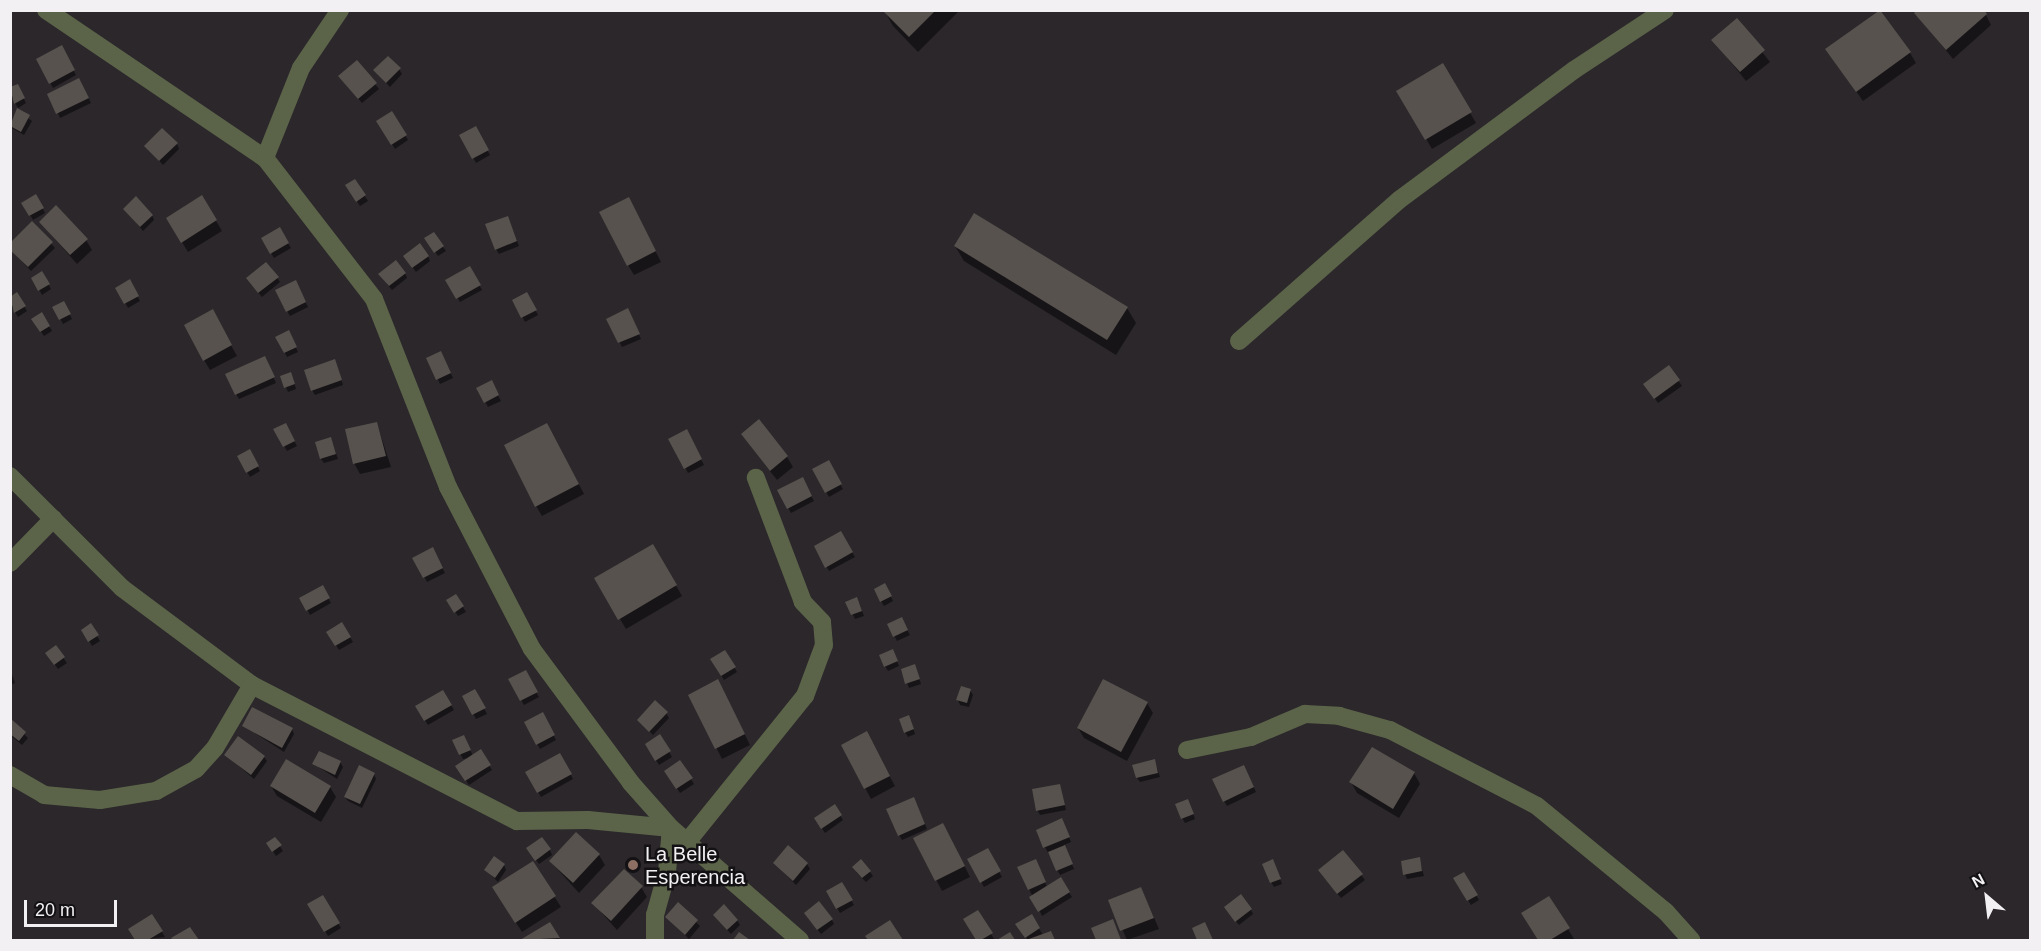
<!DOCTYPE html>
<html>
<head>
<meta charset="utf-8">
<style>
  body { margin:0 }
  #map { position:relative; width:2041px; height:951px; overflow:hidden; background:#2b272b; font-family:Arial,sans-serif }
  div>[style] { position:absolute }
  .shadow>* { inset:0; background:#0007 }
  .building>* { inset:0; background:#57524e }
  .minor>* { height:18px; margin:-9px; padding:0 9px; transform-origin:9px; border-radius:9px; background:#5b6449 }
  .dots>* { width:16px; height:16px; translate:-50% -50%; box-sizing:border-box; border:3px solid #131113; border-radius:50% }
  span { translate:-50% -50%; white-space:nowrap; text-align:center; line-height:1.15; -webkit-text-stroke:5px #131113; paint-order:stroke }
  .poi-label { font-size:20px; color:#f3f0f3 }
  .left { translate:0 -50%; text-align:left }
  .frame { position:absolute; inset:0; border:12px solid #f3f0f3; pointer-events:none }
  .north { position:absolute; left:1957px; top:867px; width:60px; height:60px; -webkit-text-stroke:4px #131113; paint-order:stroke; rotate:332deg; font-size:16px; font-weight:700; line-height:24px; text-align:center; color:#f3f0f3 }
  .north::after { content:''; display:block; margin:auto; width:21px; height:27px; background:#f3f0f3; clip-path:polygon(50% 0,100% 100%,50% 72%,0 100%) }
  .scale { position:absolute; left:24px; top:900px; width:93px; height:27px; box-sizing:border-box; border:3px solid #f3f0f3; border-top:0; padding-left:8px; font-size:18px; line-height:21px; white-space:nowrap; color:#f3f0f3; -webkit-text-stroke:4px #131113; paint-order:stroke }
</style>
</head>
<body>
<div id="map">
  <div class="shadow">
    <div style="clip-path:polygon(884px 10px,960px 10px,918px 52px,893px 26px)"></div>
    <div style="clip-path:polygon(1916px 13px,1986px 15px,1991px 25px,1953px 59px)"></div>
    <div style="clip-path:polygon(1737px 20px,1770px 62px,1746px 81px,1713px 40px)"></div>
    <div style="clip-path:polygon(61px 47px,76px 75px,53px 88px,38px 60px)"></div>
    <div style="clip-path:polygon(1827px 50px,1910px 53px,1916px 63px,1863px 101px)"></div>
    <div style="clip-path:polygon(357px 62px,379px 89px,362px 103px,343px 81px)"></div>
    <div style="clip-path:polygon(1443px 66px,1476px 123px,1432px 149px,1398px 91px)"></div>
    <div style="clip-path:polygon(399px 69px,402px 74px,390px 87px,375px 71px)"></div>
    <div style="clip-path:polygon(79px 80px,91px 103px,60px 118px,58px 113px)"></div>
    <div style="clip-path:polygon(17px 86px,26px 103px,18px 108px,10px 94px,10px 89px)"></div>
    <div style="clip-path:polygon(17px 110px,32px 121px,24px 135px,10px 127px)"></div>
    <div style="clip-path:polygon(391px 113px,408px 140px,395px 149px,378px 121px)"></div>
    <div style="clip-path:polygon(475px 128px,490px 155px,476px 163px,461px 135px)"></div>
    <div style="clip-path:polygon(177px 144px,179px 149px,163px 165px,146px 146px)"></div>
    <div style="clip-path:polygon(355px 181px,368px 201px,360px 206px,347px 186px)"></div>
    <div style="clip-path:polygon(36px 196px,45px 213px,33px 220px,23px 203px)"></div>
    <div style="clip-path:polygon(202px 197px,222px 231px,188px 252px,168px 219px)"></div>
    <div style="clip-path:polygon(125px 209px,152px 215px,154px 220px,143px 231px)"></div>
    <div style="clip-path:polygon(634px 209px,661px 262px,634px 275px,628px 265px)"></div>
    <div style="clip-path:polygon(40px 222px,86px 240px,92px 250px,77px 264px)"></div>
    <div style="clip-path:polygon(510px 222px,519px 246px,499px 254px,496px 249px)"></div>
    <div style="clip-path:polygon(32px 223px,55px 248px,31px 271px,12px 251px)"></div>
    <div style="clip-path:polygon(279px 229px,291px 248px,274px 258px,263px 239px)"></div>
    <div style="clip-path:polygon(426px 238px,443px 247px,446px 251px,438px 256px)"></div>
    <div style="clip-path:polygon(955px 246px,1127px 308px,1136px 323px,1116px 355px,964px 261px)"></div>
    <div style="clip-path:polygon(428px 256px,430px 261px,416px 272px,408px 261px)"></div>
    <div style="clip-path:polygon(470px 268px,482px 290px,460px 302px,447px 280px)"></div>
    <div style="clip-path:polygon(42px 273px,51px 289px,42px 295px,33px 278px)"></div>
    <div style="clip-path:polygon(405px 273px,407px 278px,392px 290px,383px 279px)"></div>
    <div style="clip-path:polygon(277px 278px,280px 282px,262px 297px,250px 283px)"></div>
    <div style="clip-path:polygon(129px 281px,140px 301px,128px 308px,117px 288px)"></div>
    <div style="clip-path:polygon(298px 287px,308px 307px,290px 316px,287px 311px)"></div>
    <div style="clip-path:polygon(17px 294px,27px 311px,18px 317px,10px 304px,10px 299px)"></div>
    <div style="clip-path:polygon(527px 294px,538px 315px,525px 322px,514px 301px)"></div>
    <div style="clip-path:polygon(64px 303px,72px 319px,63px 324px,54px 307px)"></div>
    <div style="clip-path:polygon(42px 314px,52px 331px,44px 336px,33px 320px)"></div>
    <div style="clip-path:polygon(630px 315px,641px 339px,622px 347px,608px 319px)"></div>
    <div style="clip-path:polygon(218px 322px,237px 356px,210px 370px,204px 360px)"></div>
    <div style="clip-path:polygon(288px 332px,298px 352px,287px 357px,277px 337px)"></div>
    <div style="clip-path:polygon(443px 358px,453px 378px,440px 384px,428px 359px)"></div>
    <div style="clip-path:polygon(267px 363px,276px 383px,239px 399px,236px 394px)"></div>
    <div style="clip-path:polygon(337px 366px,343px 385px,315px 395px,312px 390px)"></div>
    <div style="clip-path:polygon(1669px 367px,1682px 386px,1658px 403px,1648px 389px)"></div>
    <div style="clip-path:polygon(293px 378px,296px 389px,288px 392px,286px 387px)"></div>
    <div style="clip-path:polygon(491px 382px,501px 401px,488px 407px,478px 388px)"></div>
    <div style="clip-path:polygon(377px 424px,391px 467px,360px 474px,354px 463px)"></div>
    <div style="clip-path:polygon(285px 425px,297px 446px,287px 451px,275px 430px)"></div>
    <div style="clip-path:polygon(686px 431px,704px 465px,688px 473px,670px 439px)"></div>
    <div style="clip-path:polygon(553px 435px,584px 494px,542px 516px,536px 506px)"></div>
    <div style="clip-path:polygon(742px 435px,787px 457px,793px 467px,777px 480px)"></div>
    <div style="clip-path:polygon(331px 439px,338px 459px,324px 463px,321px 459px)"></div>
    <div style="clip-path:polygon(249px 451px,260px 471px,250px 477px,239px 457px)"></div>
    <div style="clip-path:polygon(828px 462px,843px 489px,829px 497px,814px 470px)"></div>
    <div style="clip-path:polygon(802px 479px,814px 501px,791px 513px,779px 491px)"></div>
    <div style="clip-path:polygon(840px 533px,855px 557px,829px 571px,816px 547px)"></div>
    <div style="clip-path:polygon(653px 546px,682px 596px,626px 629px,596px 579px)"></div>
    <div style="clip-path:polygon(432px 549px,445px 573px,427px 582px,415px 559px)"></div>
    <div style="clip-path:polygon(885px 585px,893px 601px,884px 606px,881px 601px)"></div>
    <div style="clip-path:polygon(322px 587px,331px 603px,310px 615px,301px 598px)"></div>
    <div style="clip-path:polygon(456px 596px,466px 612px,458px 616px,448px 600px)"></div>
    <div style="clip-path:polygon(847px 602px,859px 603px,864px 616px,855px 619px)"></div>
    <div style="clip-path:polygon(901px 619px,910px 635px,897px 641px,889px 625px)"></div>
    <div style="clip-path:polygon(342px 624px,353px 642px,339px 650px,328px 632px)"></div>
    <div style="clip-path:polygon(91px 626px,100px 641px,92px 646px,83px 630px)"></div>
    <div style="clip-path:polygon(55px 647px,67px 663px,58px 669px,50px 658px)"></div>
    <div style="clip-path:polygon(725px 652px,737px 672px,724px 680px,712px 660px)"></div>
    <div style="clip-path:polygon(895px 656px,899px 666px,888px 671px,885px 666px)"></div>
    <div style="clip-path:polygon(10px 669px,15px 683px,10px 685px)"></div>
    <div style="clip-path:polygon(902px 670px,917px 671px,921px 684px,909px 688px)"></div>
    <div style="clip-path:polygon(525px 672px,539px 697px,524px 705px,510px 680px)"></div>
    <div style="clip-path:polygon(970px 690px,973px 695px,969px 707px,960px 705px,958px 700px)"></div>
    <div style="clip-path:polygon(475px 691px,487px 714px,476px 719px,464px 696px)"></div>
    <div style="clip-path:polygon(723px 691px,750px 745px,722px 759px,690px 695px)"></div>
    <div style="clip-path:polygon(443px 692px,454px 710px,428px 725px,417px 707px)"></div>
    <div style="clip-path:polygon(1147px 703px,1153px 713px,1127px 761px,1084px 738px,1078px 728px)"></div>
    <div style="clip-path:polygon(666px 713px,669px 718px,653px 735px,639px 720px)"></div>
    <div style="clip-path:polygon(542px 714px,556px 740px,540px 749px,526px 723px)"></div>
    <div style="clip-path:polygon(10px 720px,28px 738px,22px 745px,10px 735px)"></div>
    <div style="clip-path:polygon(911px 722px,915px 734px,908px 737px,905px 732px)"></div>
    <div style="clip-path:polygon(244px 726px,292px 729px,294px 734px,284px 752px)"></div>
    <div style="clip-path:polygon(660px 736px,672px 757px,659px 765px,647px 745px)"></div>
    <div style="clip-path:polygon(454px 741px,466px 741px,473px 756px,480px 751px,492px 770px,469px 785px,457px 767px,470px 758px,463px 759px)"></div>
    <div style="clip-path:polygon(872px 744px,895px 786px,871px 799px,843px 746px)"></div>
    <div style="clip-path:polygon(226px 755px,264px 757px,267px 761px,254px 779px)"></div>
    <div style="clip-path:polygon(560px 755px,573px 779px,541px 797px,527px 772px)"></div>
    <div style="clip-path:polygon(1155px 761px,1160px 777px,1140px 782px,1137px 778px)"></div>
    <div style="clip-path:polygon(340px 762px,343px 767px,337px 779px,314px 764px)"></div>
    <div style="clip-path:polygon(680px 762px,694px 784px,680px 793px,669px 776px)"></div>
    <div style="clip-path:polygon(1246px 771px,1256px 792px,1227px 806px,1224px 801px)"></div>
    <div style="clip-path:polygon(1414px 773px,1420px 784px,1399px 818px,1357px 793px,1351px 782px)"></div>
    <div style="clip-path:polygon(374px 774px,376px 779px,362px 808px,348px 801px,345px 797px)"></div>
    <div style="clip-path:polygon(271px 786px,330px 787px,336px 797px,321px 822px,277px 796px)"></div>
    <div style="clip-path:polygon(1060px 786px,1066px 810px,1040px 815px,1037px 810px)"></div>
    <div style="clip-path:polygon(916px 803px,927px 829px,902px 840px,899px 835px)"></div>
    <div style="clip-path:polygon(1190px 805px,1195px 819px,1185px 823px,1182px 818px)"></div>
    <div style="clip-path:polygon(834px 806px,843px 820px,825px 833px,816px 819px)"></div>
    <div style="clip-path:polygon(1064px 825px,1071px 842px,1064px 845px,1074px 869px,1060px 875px,1045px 847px)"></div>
    <div style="clip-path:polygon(949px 835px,970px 877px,942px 891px,915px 839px)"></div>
    <div style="clip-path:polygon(275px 839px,283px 851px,276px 856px,268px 843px)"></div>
    <div style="clip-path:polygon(550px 850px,552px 855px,539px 864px,531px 853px)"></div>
    <div style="clip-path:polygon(987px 850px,1002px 877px,984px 887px,969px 860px)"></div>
    <div style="clip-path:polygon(1343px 852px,1365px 880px,1341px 898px,1322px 875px)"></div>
    <div style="clip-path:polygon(599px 855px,605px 865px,579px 893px,551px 862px)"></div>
    <div style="clip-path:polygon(1419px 859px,1424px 876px,1407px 879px,1405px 874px)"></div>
    <div style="clip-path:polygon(533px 863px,561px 907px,522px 932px,500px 898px)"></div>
    <div style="clip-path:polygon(775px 863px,807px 864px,810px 869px,796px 885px)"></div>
    <div style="clip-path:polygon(504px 865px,506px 870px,498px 882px,486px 870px)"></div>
    <div style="clip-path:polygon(1038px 866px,1047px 887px,1060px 879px,1072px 897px,1042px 916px,1029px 889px)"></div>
    <div style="clip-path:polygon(1275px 866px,1282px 884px,1274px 887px,1271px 882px)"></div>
    <div style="clip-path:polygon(856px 872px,870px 872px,873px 876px,866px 882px)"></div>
    <div style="clip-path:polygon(1463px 874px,1479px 900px,1471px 905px,1455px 879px)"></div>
    <div style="clip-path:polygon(842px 884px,854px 905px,840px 913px,828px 892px)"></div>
    <div style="clip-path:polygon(641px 887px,647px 897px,617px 930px,593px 903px)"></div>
    <div style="clip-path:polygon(1141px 888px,1159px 929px,1127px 940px,1110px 901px)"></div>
    <div style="clip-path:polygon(322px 897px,341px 928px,328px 936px,310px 904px)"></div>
    <div style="clip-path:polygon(1549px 898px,1574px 939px,1572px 940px,1539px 940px,1523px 914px)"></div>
    <div style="clip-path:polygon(678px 905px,700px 926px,689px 939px,667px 917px)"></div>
    <div style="clip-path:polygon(1251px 910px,1253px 914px,1239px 925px,1229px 912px)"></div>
    <div style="clip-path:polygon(978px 912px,994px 939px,991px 940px,978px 940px,965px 920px)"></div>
    <div style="clip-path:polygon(152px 916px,165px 937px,137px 940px,130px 930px)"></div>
    <div style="clip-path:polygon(1031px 916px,1043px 935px,1050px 933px,1054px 940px,1028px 940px,1017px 924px)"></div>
    <div style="clip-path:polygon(808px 918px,832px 920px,834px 924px,821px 934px)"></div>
    <div style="clip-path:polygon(718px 920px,737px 920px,740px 925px,731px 934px)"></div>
    <div style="clip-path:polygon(549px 924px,560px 940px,522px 940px)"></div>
  </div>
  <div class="building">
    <div style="clip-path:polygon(882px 10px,936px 10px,909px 37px)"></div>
    <div style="clip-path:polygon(1880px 10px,1911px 52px,1856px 92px,1825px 49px)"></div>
    <div style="clip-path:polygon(1917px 10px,1984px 10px,1987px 14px,1946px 50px,1914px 13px)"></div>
    <div style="clip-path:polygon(1737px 18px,1765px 50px,1740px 72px,1711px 40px)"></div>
    <div style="clip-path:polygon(62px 45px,75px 70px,49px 84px,36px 59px)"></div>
    <div style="clip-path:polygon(388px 56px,401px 68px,386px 83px,373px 70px)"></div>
    <div style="clip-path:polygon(357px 60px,377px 83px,358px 99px,338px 76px)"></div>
    <div style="clip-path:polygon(1443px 63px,1472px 112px,1425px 140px,1396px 91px)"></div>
    <div style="clip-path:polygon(79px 78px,89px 98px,56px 114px,47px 94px)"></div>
    <div style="clip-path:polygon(18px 84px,25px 98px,14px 104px,10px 87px)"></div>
    <div style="clip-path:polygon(17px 108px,30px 115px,21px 132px,10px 126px)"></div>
    <div style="clip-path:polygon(392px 111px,407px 135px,391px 145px,376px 121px)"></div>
    <div style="clip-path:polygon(476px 126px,489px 150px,472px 159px,459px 135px)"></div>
    <div style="clip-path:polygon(162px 128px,178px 143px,159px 161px,144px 146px)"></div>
    <div style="clip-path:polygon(355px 179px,366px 195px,356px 202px,345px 185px)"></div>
    <div style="clip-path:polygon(36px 194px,44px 208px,29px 216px,21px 203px)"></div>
    <div style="clip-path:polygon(202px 195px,217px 220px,181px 243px,166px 218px)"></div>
    <div style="clip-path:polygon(136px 196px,153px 215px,140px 227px,123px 209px)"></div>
    <div style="clip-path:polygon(629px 197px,656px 251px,627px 266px,599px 212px)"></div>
    <div style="clip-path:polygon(56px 205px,88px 239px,70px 255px,39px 222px)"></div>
    <div style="clip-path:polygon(974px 213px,1128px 307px,1107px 340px,954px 246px)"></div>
    <div style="clip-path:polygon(508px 216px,517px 241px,495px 250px,485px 224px)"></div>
    <div style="clip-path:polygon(32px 221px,53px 242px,28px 267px,10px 250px,10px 243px)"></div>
    <div style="clip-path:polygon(280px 227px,289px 243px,270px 254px,261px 238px)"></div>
    <div style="clip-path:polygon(434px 232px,444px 246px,434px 253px,424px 238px)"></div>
    <div style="clip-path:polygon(420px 243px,429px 256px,412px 268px,403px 256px)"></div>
    <div style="clip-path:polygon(396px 260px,406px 273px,389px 286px,378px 274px)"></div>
    <div style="clip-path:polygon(266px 262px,279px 277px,258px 293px,246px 278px)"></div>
    <div style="clip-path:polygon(470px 266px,481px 285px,456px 299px,445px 280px)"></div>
    <div style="clip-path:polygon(42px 271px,50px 284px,38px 291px,31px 278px)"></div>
    <div style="clip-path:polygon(130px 279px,139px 296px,124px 304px,115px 288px)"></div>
    <div style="clip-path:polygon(296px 280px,306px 302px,286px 312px,275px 290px)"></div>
    <div style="clip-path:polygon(17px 292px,26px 306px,14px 313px,10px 297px)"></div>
    <div style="clip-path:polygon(527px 292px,537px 310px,521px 318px,512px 300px)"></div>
    <div style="clip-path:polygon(64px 301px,71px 314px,59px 320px,52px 307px)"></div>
    <div style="clip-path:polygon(628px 308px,640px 334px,618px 343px,606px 319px)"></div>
    <div style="clip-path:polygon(213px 309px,232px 345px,203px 361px,184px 325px)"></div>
    <div style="clip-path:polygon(42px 312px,50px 326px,40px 332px,31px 319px)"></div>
    <div style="clip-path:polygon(289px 330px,297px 347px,284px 353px,275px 337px)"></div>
    <div style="clip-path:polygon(441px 351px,451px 373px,436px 380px,426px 358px)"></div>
    <div style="clip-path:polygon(265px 356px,275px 377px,235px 395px,225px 374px)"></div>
    <div style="clip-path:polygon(335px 359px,342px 380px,311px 391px,304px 370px)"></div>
    <div style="clip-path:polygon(1669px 365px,1680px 380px,1654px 399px,1643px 384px)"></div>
    <div style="clip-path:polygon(291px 372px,295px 384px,284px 388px,280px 376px)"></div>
    <div style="clip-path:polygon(492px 380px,499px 395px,484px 403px,476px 388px)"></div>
    <div style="clip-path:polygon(759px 419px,788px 456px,770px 471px,741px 434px)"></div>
    <div style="clip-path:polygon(377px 422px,386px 456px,353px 464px,345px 429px)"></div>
    <div style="clip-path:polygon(286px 423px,295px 441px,283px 447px,273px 429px)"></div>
    <div style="clip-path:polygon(547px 423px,579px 484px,535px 507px,504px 445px)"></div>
    <div style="clip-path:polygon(687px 429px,702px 459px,684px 469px,668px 439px)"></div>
    <div style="clip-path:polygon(331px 437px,336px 454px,320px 459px,315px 442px)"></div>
    <div style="clip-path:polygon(250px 449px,259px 466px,246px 473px,237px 456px)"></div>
    <div style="clip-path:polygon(829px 460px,842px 484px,825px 493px,812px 469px)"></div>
    <div style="clip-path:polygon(803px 477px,812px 496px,787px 509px,777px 490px)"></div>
    <div style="clip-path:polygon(841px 531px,853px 552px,825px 568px,814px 546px)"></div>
    <div style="clip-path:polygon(653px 544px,677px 585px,618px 620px,594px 578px)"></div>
    <div style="clip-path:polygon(433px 547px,443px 568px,423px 578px,412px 558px)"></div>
    <div style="clip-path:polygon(885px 583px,892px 596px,880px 602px,874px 589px)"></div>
    <div style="clip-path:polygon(323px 585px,330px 598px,306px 611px,299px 598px)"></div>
    <div style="clip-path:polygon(456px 594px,464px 606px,454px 613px,446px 600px)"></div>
    <div style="clip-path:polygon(857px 597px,862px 611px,851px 615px,845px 602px)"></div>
    <div style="clip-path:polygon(902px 617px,908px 630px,893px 637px,887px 624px)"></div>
    <div style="clip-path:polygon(342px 622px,351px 637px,335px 646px,326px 632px)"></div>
    <div style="clip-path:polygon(91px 623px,99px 635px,88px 642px,81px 630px)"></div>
    <div style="clip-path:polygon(56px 645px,65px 657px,54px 665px,45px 653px)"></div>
    <div style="clip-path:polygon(893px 649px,898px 661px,884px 667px,879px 655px)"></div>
    <div style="clip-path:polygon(725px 650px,736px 667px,721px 676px,710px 659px)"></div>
    <div style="clip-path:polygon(915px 664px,920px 679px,905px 684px,901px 669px)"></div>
    <div style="clip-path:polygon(526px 670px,538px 692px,520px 701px,508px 679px)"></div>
    <div style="clip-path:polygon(718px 679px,745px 734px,715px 749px,688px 695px)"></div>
    <div style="clip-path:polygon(1103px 679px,1148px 702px,1121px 752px,1077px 728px)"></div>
    <div style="clip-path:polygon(961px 686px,971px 689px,967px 703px,956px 700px)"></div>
    <div style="clip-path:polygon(475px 689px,486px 708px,472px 715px,462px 696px)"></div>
    <div style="clip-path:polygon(443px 690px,452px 705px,424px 721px,415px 706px)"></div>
    <div style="clip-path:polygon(655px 700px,668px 712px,649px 732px,637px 720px)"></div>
    <div style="clip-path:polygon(252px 707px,293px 728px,282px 748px,242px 726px)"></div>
    <div style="clip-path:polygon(543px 712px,555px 735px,536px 745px,524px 722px)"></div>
    <div style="clip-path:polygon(909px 715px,914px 729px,904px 733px,899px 719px)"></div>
    <div style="clip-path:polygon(10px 718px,26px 732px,19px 741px,10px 734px)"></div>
    <div style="clip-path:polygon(867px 731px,890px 776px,864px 789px,841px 745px)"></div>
    <div style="clip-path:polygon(660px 734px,671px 751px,655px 761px,645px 744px)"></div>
    <div style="clip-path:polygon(464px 735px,471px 750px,459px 755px,452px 740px)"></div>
    <div style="clip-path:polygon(238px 736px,265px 756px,251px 775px,224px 755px)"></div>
    <div style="clip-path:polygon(1372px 747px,1415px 772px,1393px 809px,1349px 782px)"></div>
    <div style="clip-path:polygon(481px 749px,491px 765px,465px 781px,455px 766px)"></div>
    <div style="clip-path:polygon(319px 751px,341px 761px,335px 775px,312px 764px)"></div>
    <div style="clip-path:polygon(560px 753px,572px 774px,537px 793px,525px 772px)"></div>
    <div style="clip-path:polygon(286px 759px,331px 786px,315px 813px,270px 786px)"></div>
    <div style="clip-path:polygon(1155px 759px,1158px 773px,1136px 778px,1132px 765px)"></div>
    <div style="clip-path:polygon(680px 760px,693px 778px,676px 789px,664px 771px)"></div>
    <div style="clip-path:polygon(359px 765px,375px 773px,360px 804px,344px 797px)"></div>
    <div style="clip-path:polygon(1244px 765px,1254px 787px,1223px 802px,1212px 779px)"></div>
    <div style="clip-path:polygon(1060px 784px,1065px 805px,1036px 811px,1032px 789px)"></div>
    <div style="clip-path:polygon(914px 797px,925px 824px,898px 836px,886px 809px)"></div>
    <div style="clip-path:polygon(1188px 799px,1194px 814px,1181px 819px,1175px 804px)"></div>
    <div style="clip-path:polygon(835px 804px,842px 815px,821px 829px,814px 818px)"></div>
    <div style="clip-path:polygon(1062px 818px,1070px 837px,1043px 848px,1036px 830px)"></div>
    <div style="clip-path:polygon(943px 823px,965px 866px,935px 881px,913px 838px)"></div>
    <div style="clip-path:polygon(576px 832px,600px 854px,573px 883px,549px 861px)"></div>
    <div style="clip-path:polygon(275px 837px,282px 845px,272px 852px,266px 843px)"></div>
    <div style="clip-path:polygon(542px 837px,551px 849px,535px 861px,526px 848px)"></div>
    <div style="clip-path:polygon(788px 845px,808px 863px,793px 881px,773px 863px)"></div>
    <div style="clip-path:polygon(1065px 845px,1073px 864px,1056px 871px,1048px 852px)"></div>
    <div style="clip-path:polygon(988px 848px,1001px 871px,980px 883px,967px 859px)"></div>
    <div style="clip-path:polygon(1343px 850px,1363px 874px,1337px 894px,1318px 870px)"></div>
    <div style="clip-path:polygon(494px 856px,505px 864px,495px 878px,484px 870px)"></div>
    <div style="clip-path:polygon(1420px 857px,1422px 871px,1403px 875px,1401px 861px)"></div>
    <div style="clip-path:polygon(861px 859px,871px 871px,862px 878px,852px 867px)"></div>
    <div style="clip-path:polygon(1036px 859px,1046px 882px,1028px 890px,1017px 867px)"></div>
    <div style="clip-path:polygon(1273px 859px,1281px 879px,1270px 883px,1262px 864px)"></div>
    <div style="clip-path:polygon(533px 861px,556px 896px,515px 923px,492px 887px)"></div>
    <div style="clip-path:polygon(624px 869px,643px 886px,611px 921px,591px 903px)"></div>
    <div style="clip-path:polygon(1464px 872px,1478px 895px,1467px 901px,1453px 878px)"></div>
    <div style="clip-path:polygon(1061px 877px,1070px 892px,1038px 912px,1029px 897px)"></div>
    <div style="clip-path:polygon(842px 882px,853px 900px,836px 909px,826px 891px)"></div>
    <div style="clip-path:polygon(1141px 887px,1154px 918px,1120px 931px,1108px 900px)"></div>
    <div style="clip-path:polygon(1241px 894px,1252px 909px,1235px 922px,1224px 907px)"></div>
    <div style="clip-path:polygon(323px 895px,340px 923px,324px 932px,307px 904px)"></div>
    <div style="clip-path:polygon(1549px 896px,1570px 928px,1550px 940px,1538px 940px,1521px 913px)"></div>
    <div style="clip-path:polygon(819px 901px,833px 919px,817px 930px,804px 913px)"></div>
    <div style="clip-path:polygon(678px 902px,698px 920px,685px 935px,665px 917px)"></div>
    <div style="clip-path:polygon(724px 904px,738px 920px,727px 930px,713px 915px)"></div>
    <div style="clip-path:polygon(978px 910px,993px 933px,981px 940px,976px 940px,963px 919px)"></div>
    <div style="clip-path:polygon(152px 914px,163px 931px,148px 940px,135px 940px,128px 929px)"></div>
    <div style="clip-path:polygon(1032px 914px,1040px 928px,1025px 938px,1015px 924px)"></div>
    <div style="clip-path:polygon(1113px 919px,1121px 940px,1096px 940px,1091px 928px)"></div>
    <div style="clip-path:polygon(890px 920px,903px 940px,868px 940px,865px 936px)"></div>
    <div style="clip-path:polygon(550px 922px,560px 938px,520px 940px)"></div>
    <div style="clip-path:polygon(1205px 922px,1213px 940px,1197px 940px,1192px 928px)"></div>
    <div style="clip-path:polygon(190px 927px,199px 940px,173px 940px,171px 938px)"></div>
    <div style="clip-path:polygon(1051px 931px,1055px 940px,1026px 940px)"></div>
    <div style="clip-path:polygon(739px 932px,750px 940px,733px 940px)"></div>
    <div style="clip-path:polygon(1010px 932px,1015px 940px,997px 940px)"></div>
  </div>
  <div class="minor">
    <div style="left:46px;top:10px;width:264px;rotate:34.1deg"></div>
    <div style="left:265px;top:158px;width:178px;rotate:52.3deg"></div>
    <div style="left:374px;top:299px;width:202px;rotate:68.5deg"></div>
    <div style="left:448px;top:487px;width:182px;rotate:62.6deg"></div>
    <div style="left:532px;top:649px;width:167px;rotate:53.5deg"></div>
    <div style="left:631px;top:783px;width:60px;rotate:48.4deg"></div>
    <div style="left:671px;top:828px;width:171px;rotate:41deg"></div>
    <div style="left:265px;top:158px;width:97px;rotate:-68.2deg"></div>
    <div style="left:301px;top:68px;width:70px;rotate:-56.1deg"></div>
    <div style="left:1239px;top:341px;width:213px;rotate:-41.4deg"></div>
    <div style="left:1399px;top:200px;width:218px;rotate:-36.6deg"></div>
    <div style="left:1574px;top:70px;width:109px;rotate:-33.4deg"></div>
    <div style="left:10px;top:476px;width:158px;rotate:45deg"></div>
    <div style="left:122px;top:588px;width:162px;rotate:36.7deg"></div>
    <div style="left:252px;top:685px;width:298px;rotate:27.2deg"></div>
    <div style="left:517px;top:821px;width:71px;rotate:-0.8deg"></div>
    <div style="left:588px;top:820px;width:83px;rotate:5.5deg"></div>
    <div style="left:10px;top:563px;width:62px;rotate:-45.7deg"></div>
    <div style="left:1187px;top:750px;width:65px;rotate:-11.5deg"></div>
    <div style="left:1251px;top:737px;width:59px;rotate:-23.1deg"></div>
    <div style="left:1305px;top:714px;width:34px;rotate:3deg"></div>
    <div style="left:1339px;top:716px;width:53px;rotate:15.4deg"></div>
    <div style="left:1390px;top:730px;width:165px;rotate:27.3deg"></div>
    <div style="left:1537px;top:806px;width:167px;rotate:39.4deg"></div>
    <div style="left:1666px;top:912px;width:38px;rotate:48deg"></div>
    <div style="left:10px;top:775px;width:39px;rotate:30deg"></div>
    <div style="left:44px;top:795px;width:56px;rotate:5.1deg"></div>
    <div style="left:100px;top:800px;width:57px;rotate:-9.1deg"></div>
    <div style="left:156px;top:791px;width:46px;rotate:-28.8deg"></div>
    <div style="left:196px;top:769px;width:28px;rotate:-48deg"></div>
    <div style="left:215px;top:748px;width:73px;rotate:-59.6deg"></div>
    <div style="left:687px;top:842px;width:188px;rotate:-51.1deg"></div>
    <div style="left:805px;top:696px;width:54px;rotate:-69.6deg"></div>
    <div style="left:824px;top:645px;width:23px;rotate:-95deg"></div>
    <div style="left:822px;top:622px;width:28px;rotate:-134deg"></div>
    <div style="left:803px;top:602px;width:133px;rotate:-110.8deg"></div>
    <div style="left:655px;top:940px;width:25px;rotate:-90deg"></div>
    <div style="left:655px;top:915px;width:45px;rotate:-74.4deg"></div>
    <div style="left:667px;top:872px;width:44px;rotate:-84.8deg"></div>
  </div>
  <div class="dots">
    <div style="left:633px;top:865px;background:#8d6e63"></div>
  </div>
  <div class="poi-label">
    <span class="left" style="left:645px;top:866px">La Belle<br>Esperencia</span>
  </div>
  <div class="frame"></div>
  <div class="north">N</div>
  <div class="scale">20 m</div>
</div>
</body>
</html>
